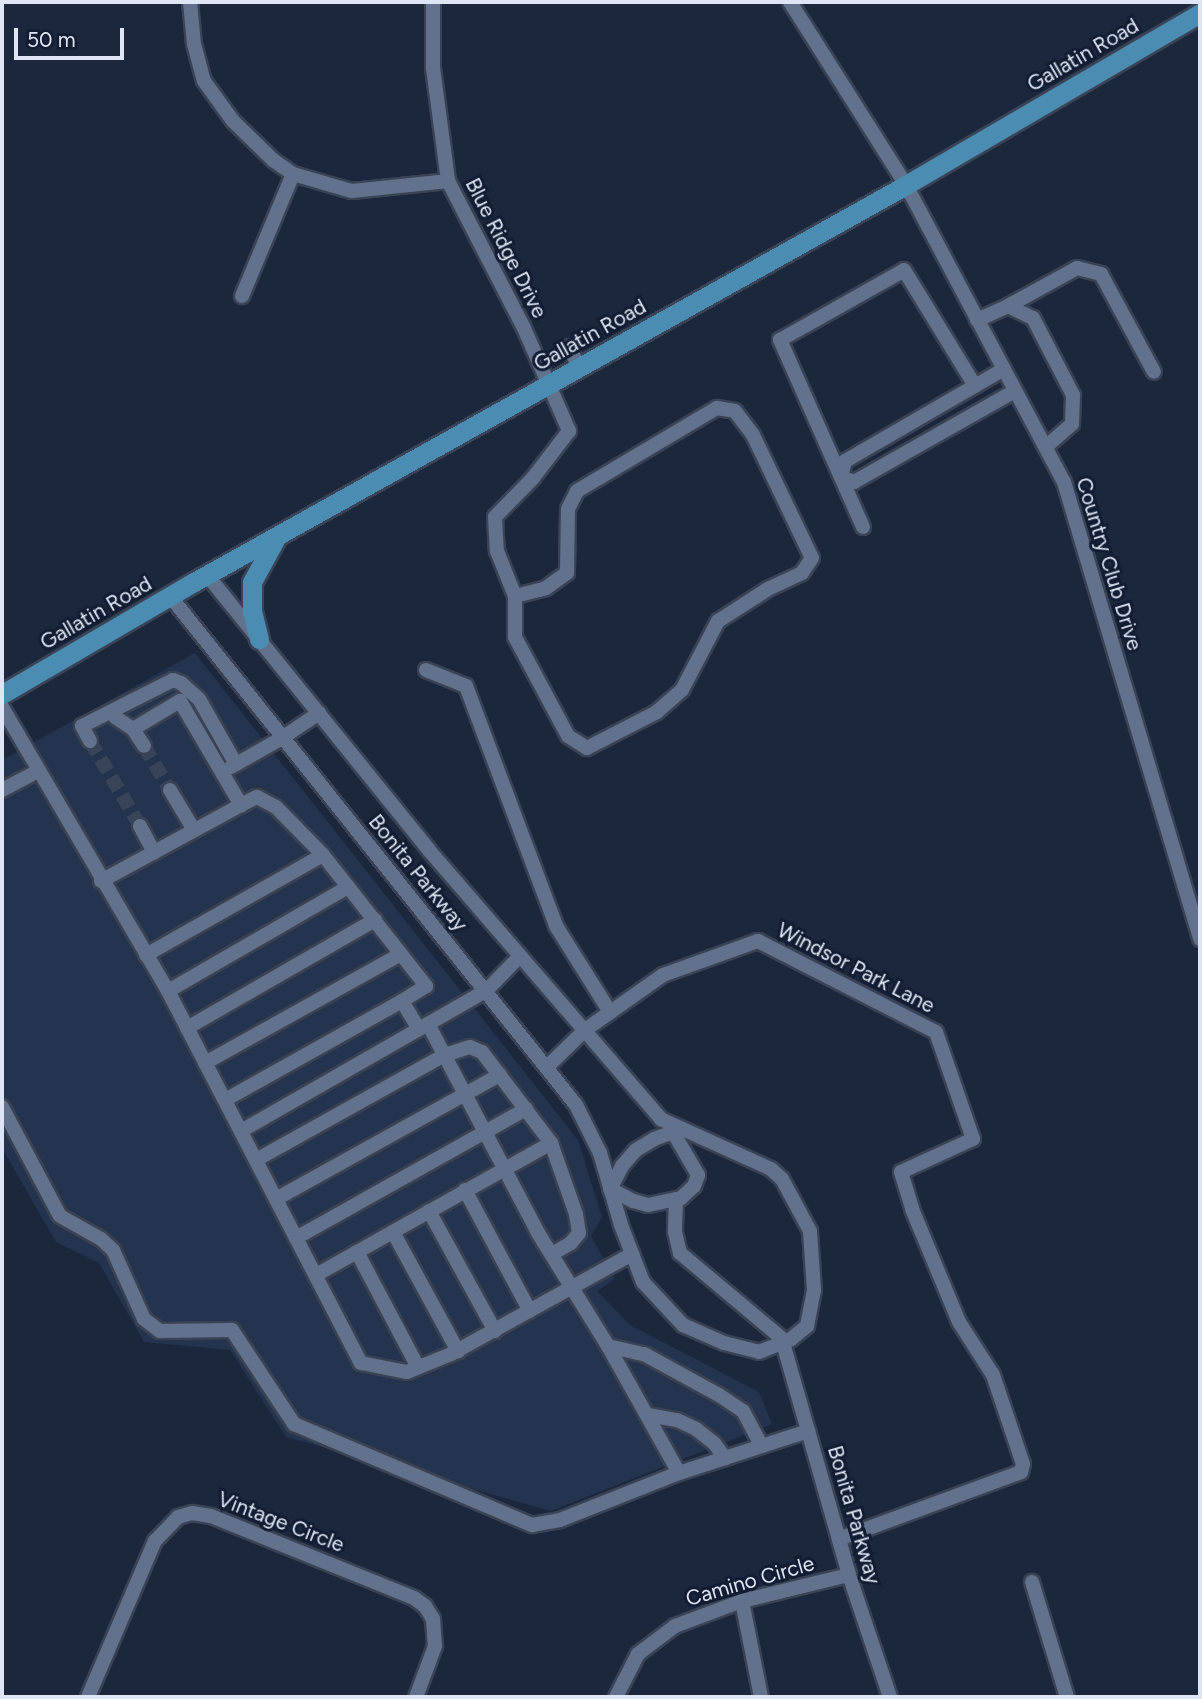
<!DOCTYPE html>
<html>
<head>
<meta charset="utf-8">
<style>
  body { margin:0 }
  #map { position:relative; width:1202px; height:1699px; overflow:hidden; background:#1a273d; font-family:Figtree,sans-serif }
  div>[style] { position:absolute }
  .built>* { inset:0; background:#24334e }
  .minor-tunnel>* { height:14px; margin-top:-7px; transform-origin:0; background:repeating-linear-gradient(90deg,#374459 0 14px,transparent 0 21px) }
  .roads { filter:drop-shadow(2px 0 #394355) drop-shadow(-2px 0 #394355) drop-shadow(0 2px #394355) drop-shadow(0 -2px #394355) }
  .minor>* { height:14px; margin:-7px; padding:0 7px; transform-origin:7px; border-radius:7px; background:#63728c }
  .major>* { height:19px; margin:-9.5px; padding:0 9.5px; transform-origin:9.5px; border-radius:9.5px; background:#4b8cb2 }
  span { translate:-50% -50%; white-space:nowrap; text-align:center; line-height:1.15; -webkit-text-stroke:6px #111d32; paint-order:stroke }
  .street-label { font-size:21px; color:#dee6f5 }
  .frame { position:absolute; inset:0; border:4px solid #dee6f5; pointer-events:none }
  .scale { position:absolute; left:14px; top:28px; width:110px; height:32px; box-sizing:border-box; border:4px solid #dee6f5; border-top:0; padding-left:9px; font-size:21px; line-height:24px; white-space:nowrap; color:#dee6f5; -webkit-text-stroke:5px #111d32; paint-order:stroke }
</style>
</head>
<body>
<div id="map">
  <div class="built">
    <div style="clip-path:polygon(195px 653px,578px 1140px,602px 1217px,591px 1236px,615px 1279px,597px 1291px,630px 1325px,759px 1392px,772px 1424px,551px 1511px,286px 1437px,230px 1350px,144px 1342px,99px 1263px,56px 1242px,2px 1148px,2px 760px)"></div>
  </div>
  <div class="minor-tunnel">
    <div style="left:90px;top:741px;width:99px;rotate:59.5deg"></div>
    <div style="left:144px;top:746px;width:51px;rotate:59.4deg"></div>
  </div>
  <div class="roads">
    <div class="minor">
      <div style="left:190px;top:2px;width:42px;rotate:84.6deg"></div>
      <div style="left:194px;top:44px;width:38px;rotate:75deg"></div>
      <div style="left:204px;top:81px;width:49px;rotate:54.1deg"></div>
      <div style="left:233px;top:121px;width:56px;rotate:44.3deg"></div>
      <div style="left:273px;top:160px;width:24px;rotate:35deg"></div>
      <div style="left:293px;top:174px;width:61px;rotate:16.1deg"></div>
      <div style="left:352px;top:191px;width:97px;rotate:-5.9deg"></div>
      <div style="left:433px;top:2px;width:66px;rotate:90deg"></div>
      <div style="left:433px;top:68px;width:114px;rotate:82.4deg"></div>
      <div style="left:448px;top:181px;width:163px;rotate:62.7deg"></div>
      <div style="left:523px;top:326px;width:115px;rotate:66.3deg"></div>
      <div style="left:569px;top:431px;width:59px;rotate:127.5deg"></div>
      <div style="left:533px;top:478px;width:54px;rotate:134.3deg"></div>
      <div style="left:495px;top:517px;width:34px;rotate:87deg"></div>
      <div style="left:497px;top:551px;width:48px;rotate:68.2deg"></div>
      <div style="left:515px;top:596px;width:32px;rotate:-14deg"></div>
      <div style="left:546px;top:588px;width:26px;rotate:-36deg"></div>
      <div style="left:567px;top:573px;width:64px;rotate:-89.1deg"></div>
      <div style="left:568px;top:509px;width:20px;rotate:-63deg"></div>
      <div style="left:577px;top:491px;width:163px;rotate:-30.7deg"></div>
      <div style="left:717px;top:408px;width:18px;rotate:9deg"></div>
      <div style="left:735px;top:411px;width:30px;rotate:53deg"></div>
      <div style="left:753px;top:435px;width:136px;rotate:64.4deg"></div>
      <div style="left:812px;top:558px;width:18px;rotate:124deg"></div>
      <div style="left:802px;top:573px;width:38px;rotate:155deg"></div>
      <div style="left:768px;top:589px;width:59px;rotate:147.4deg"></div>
      <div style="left:718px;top:621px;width:78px;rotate:117.6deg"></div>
      <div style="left:682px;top:690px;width:33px;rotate:139deg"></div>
      <div style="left:657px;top:712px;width:79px;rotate:152.8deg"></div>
      <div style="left:587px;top:748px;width:22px;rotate:-148deg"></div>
      <div style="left:568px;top:736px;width:112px;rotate:-118.2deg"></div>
      <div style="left:515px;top:637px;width:41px;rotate:-90deg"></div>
      <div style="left:790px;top:2px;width:217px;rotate:57.6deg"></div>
      <div style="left:906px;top:185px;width:336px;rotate:62deg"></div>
      <div style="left:1064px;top:482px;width:477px;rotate:73.4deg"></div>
      <div style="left:242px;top:296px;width:132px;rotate:-67.3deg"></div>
      <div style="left:1008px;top:306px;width:79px;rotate:-28.8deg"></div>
      <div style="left:1077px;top:268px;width:25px;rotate:14deg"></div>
      <div style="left:1101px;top:274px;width:111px;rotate:61.6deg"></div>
      <div style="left:977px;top:320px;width:34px;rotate:-24deg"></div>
      <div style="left:1008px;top:306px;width:28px;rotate:26deg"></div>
      <div style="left:1033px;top:318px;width:87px;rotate:62.5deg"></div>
      <div style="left:1073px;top:395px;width:29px;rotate:92deg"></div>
      <div style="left:1072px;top:424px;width:35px;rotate:139deg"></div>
      <div style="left:569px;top:347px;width:22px;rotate:63deg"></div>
      <div style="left:1004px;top:369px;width:184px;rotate:149.9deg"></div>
      <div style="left:845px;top:461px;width:16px;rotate:104deg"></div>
      <div style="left:841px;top:477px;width:14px;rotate:21deg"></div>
      <div style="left:854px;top:482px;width:185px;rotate:-29.5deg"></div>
      <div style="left:863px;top:527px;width:205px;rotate:-113.9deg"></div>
      <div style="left:780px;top:340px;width:142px;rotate:-29.4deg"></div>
      <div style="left:904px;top:270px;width:136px;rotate:58.5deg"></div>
      <div style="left:170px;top:596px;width:651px;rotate:51.42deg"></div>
      <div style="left:576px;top:1105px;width:54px;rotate:63.4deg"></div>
      <div style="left:600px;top:1153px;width:75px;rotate:73.7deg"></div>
      <div style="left:621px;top:1225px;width:61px;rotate:68.9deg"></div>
      <div style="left:643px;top:1282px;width:59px;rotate:47.1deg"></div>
      <div style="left:683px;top:1325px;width:45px;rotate:23.7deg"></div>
      <div style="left:724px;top:1343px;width:36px;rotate:14deg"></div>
      <div style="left:759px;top:1352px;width:35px;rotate:-22deg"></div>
      <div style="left:791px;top:1339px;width:21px;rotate:-39deg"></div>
      <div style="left:807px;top:1326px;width:37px;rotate:-79deg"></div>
      <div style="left:814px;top:1290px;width:59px;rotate:-93.9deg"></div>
      <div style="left:810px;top:1231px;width:59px;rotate:-118.3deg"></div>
      <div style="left:782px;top:1179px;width:15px;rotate:-138deg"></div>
      <div style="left:771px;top:1169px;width:121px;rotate:-155.6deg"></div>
      <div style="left:661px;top:1119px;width:355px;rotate:-130.8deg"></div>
      <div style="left:429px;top:850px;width:353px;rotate:-128.9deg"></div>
      <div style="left:426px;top:670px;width:43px;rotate:21.8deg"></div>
      <div style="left:466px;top:686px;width:256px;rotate:69.4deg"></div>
      <div style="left:556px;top:926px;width:102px;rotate:57.9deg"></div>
      <div style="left:2px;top:707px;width:329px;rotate:59.7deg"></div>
      <div style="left:168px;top:991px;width:419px;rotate:62.6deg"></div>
      <div style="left:361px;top:1363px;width:47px;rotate:11.1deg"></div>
      <div style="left:407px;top:1372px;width:48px;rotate:-22.2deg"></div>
      <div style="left:451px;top:1354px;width:207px;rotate:-28.9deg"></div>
      <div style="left:115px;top:717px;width:22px;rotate:34deg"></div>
      <div style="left:133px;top:729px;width:20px;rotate:57deg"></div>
      <div style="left:133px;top:729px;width:55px;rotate:-30.8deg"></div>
      <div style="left:180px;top:701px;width:121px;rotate:59.6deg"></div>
      <div style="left:241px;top:805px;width:18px;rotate:-27deg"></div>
      <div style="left:257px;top:797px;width:21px;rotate:28deg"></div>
      <div style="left:276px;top:807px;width:67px;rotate:45.6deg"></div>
      <div style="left:323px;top:855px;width:167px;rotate:51.8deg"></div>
      <div style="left:426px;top:986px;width:28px;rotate:148deg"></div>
      <div style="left:402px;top:1001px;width:33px;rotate:59deg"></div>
      <div style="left:90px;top:741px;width:17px;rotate:-118deg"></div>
      <div style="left:82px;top:726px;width:102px;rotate:-26.8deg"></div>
      <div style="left:173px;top:680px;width:9px;rotate:21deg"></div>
      <div style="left:181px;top:683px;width:24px;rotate:42deg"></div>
      <div style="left:199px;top:699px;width:75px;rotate:60.4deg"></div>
      <div style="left:231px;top:767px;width:59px;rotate:-29.6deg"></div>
      <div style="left:282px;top:738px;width:45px;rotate:-34deg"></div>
      <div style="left:2px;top:790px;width:41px;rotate:-27.8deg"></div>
      <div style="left:170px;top:790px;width:47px;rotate:59deg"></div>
      <div style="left:140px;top:826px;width:30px;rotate:62deg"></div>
      <div style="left:101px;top:881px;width:159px;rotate:-28.5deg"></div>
      <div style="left:146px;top:955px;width:203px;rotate:-29.5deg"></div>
      <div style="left:168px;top:991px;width:208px;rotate:-30deg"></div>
      <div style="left:428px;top:1024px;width:236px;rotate:62.2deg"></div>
      <div style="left:538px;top:1233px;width:133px;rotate:58.2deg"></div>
      <div style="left:608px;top:1346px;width:145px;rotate:60.8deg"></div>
      <div style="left:187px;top:1028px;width:217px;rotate:-29.9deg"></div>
      <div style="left:205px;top:1063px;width:224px;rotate:-29.1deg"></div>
      <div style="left:547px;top:1067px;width:53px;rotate:-44.2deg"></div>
      <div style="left:585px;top:1030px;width:95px;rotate:-35.2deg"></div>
      <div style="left:663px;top:975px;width:101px;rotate:-19.7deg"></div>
      <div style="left:758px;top:941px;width:200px;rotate:27.1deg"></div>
      <div style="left:936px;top:1032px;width:113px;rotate:70.9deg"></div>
      <div style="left:973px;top:1139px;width:79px;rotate:155.4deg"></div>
      <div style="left:901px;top:1172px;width:39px;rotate:73deg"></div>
      <div style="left:912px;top:1209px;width:122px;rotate:67.4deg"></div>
      <div style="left:959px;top:1322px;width:63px;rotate:57.3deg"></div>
      <div style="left:993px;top:1375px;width:94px;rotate:71.4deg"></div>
      <div style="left:1023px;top:1464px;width:8px;rotate:104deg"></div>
      <div style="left:1021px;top:1472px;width:194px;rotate:159.8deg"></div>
      <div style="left:225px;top:1100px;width:203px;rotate:-29.2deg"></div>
      <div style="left:2px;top:1107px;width:123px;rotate:62deg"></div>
      <div style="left:60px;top:1216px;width:47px;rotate:29.3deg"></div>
      <div style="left:101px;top:1239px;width:16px;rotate:43deg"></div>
      <div style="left:113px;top:1250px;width:76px;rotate:65.8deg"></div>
      <div style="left:144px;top:1319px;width:20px;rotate:37deg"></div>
      <div style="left:160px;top:1331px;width:72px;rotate:-0.8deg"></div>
      <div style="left:232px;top:1330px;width:113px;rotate:56.6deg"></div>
      <div style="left:294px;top:1424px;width:259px;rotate:23deg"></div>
      <div style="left:532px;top:1525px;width:28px;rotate:-10deg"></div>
      <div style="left:560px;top:1520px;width:128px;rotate:-21.6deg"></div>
      <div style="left:679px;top:1473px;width:136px;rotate:-18deg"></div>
      <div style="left:241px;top:1131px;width:284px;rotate:-29.8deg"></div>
      <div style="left:487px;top:990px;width:47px;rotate:-45.9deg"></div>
      <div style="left:673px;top:1132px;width:50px;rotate:59.8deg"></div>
      <div style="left:698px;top:1175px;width:12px;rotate:110deg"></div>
      <div style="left:694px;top:1186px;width:18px;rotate:137deg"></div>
      <div style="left:681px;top:1198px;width:34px;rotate:168deg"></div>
      <div style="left:648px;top:1205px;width:16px;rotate:-165deg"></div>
      <div style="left:633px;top:1201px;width:26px;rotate:-152deg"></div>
      <div style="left:610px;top:1189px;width:26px;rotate:-62deg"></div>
      <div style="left:622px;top:1166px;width:21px;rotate:-49deg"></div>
      <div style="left:636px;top:1150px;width:21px;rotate:-31deg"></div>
      <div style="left:654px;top:1139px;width:20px;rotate:-20deg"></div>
      <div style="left:673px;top:1132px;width:10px;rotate:-17deg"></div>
      <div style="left:256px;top:1160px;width:216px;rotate:-29.1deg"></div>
      <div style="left:445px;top:1055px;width:26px;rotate:-18deg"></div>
      <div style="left:470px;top:1047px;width:13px;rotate:23deg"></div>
      <div style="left:482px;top:1052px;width:114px;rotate:52.8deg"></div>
      <div style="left:551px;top:1143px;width:75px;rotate:70.6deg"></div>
      <div style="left:576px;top:1214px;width:19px;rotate:81deg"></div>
      <div style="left:579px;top:1233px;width:13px;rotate:129deg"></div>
      <div style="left:571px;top:1243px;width:22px;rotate:150deg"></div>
      <div style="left:465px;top:1190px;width:137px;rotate:61.8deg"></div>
      <div style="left:276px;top:1199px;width:256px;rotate:-29deg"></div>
      <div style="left:676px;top:1199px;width:33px;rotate:92deg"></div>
      <div style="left:675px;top:1232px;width:22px;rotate:77deg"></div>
      <div style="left:680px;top:1253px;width:138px;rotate:40deg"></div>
      <div style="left:429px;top:1211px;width:137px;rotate:61.2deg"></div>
      <div style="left:393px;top:1232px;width:136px;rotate:61.4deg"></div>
      <div style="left:296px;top:1238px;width:264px;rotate:-29.3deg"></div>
      <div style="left:357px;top:1252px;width:130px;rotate:62.1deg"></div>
      <div style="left:316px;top:1275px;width:270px;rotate:-29.3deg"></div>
      <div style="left:783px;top:1343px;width:241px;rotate:74.1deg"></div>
      <div style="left:849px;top:1575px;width:129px;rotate:71.4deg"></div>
      <div style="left:608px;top:1346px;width:37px;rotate:13deg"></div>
      <div style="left:644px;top:1354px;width:85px;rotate:28.7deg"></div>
      <div style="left:719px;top:1395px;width:29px;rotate:34deg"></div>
      <div style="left:743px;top:1411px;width:38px;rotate:62deg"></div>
      <div style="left:648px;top:1415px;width:29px;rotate:10deg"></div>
      <div style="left:677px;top:1420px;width:21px;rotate:25deg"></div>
      <div style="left:696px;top:1429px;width:23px;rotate:38deg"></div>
      <div style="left:714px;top:1443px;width:19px;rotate:54deg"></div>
      <div style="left:1032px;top:1582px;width:120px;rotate:73.1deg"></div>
      <div style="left:742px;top:1601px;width:98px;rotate:78.8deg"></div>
      <div style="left:88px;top:1697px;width:170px;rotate:-66.8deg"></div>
      <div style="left:155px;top:1541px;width:33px;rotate:-46deg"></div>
      <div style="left:178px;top:1517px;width:15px;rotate:-16deg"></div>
      <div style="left:192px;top:1513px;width:19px;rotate:9deg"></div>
      <div style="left:211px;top:1516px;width:219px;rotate:22deg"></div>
      <div style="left:414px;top:1598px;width:14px;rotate:36deg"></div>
      <div style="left:425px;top:1606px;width:15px;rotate:58deg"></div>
      <div style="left:433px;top:1619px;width:27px;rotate:86deg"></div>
      <div style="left:435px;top:1646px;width:54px;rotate:110.4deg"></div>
      <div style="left:616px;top:1697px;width:48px;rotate:-62.9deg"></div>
      <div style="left:638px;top:1654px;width:46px;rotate:-37.1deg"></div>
      <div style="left:675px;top:1626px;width:72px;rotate:-20.5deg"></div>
      <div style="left:742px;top:1601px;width:110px;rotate:-13.7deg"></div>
    </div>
    <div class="major">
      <div style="left:259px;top:639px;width:29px;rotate:-104deg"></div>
      <div style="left:252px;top:611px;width:29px;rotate:-90deg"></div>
      <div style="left:252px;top:582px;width:50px;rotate:-61.4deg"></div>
      <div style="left:2px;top:694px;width:222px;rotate:-30.3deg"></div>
      <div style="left:194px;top:582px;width:815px;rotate:-29.14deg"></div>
      <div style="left:906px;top:185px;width:341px;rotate:-30.3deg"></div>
    </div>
  </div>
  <div class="street-label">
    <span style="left:1083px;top:55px;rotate:-30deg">Gallatin Road</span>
    <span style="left:506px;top:248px;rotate:63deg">Blue Ridge Drive</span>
    <span style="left:590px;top:335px;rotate:-29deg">Gallatin Road</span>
    <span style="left:1109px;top:564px;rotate:73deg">Country Club Drive</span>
    <span style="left:96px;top:613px;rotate:-30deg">Gallatin Road</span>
    <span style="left:418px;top:873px;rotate:51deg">Bonita Parkway</span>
    <span style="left:856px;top:968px;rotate:27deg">Windsor Park Lane</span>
    <span style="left:854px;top:1515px;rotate:74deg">Bonita Parkway</span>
    <span style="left:281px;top:1522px;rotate:21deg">Vintage Circle</span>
    <span style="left:750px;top:1581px;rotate:-16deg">Camino Circle</span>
  </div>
  <div class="frame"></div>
  <div class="scale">50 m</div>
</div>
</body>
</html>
